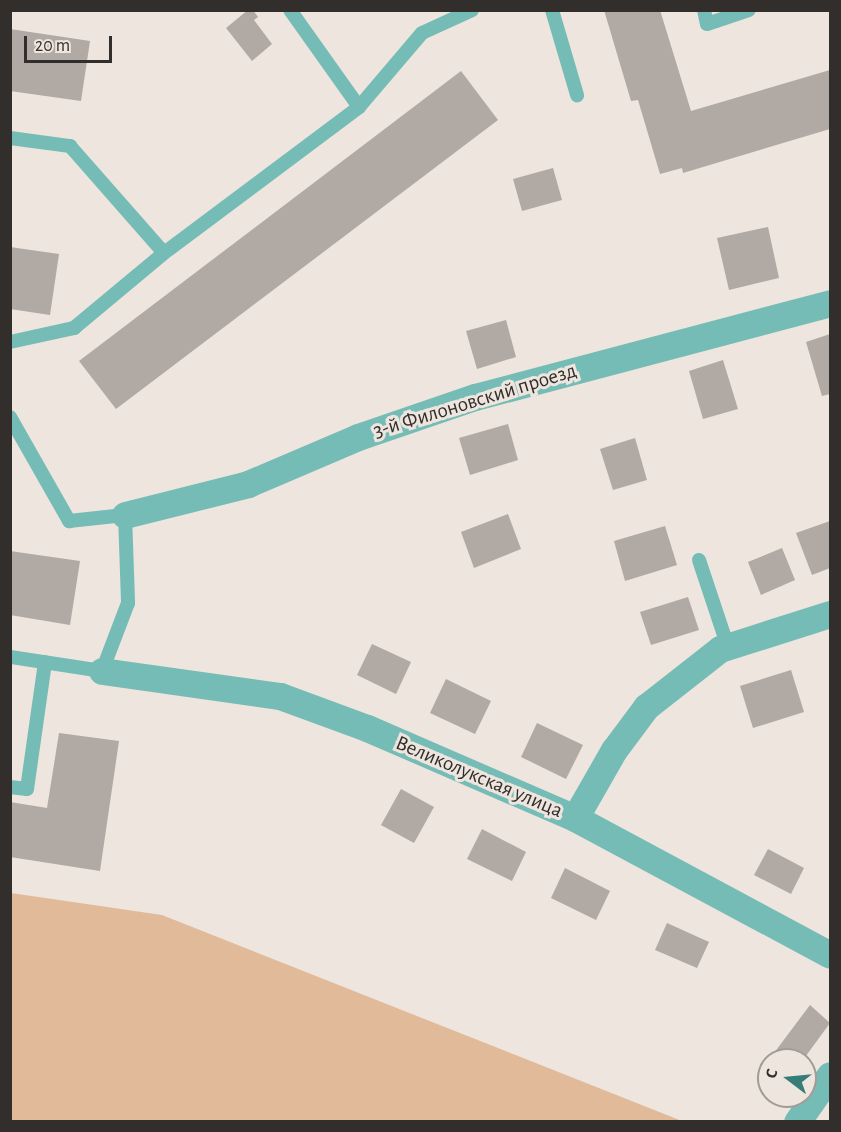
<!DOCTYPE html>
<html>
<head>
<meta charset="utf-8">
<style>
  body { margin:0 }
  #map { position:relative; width:841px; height:1132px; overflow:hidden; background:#ede5de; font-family:"Alegreya Sans",sans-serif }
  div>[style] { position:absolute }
  .green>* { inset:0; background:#e1bb99 }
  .building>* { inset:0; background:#b1a9a3 }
  .lane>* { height:14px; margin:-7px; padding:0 7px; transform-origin:7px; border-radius:7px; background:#74bcb5 }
  .street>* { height:27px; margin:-13.5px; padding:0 13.5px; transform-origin:13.5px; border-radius:13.5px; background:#74bcb5 }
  span { translate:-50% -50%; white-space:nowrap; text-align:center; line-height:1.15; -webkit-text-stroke:6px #ede5de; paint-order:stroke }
  .street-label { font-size:21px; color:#312e2b }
  .frame { position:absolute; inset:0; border:12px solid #312e2b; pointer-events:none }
  .north { position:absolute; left:757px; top:1048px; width:60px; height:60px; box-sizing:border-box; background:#ede5de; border:2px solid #a29c96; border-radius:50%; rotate:286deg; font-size:16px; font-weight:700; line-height:24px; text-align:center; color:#312e2b }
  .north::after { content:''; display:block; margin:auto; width:21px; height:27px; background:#367d78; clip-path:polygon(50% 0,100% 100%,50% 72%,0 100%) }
  .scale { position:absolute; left:24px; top:36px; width:88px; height:27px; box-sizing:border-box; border:3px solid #312e2b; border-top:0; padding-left:8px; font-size:18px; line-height:21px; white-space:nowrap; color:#312e2b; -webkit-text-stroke:4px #ede5de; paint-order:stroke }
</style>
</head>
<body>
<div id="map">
  <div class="green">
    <div style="clip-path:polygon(11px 893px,162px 915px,682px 1121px,11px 1121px)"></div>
  </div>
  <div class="building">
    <div style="clip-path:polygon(248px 10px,253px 10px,258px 17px,254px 20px,272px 44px,252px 61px,226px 28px)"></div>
    <div style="clip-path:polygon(604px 10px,660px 10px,691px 111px,830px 70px,830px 129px,683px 173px,682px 168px,660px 174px,638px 100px,631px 101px)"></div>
    <div style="clip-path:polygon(10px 29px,90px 41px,81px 101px,10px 91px)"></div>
    <div style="clip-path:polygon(461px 71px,498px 120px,116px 409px,79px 361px)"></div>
    <div style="clip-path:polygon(553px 168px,562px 200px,522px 211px,513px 179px)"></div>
    <div style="clip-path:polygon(768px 227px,779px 278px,729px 290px,717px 238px)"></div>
    <div style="clip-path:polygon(10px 247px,59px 254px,50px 315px,10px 309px)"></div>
    <div style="clip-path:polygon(506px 320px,516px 357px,477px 369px,466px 331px)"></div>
    <div style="clip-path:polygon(830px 334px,830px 394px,822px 396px,806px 342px)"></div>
    <div style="clip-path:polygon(723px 360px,738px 409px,703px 419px,689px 371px)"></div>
    <div style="clip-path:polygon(508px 424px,518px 460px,470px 475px,459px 438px)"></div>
    <div style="clip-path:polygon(635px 438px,647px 480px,613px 490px,600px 449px)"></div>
    <div style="clip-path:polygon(508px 514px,521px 549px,474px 568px,461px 532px)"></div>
    <div style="clip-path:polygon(830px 521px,830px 568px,812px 575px,796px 533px)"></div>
    <div style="clip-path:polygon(665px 526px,677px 565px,625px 581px,614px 541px)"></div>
    <div style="clip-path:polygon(782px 548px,795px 580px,761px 595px,748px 562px)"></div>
    <div style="clip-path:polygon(10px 551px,80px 561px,70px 625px,10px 615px)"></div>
    <div style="clip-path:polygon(688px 597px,699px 630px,651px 645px,640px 612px)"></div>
    <div style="clip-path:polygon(372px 644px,411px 662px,396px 694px,357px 675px)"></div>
    <div style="clip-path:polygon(791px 670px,804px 712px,753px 728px,740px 686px)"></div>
    <div style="clip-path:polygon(446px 679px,491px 701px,475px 734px,430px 713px)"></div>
    <div style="clip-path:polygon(537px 723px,583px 745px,566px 779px,521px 757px)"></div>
    <div style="clip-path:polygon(59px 733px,119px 741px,100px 871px,10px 857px,10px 802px,47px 808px)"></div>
    <div style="clip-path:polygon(401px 789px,434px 807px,414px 843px,381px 825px)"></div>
    <div style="clip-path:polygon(482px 829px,526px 852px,512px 881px,467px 859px)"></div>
    <div style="clip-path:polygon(768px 849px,804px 868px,791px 894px,754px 875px)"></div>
    <div style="clip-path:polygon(565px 868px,610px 891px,596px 920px,551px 898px)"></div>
    <div style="clip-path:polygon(667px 923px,709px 942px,697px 968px,655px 950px)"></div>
    <div style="clip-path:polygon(810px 1005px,830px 1023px,803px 1060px,775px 1060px,771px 1057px)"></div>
  </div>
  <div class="lane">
    <div style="left:552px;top:10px;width:89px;rotate:73.6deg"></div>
    <div style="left:704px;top:10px;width:14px;rotate:78deg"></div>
    <div style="left:707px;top:24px;width:44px;rotate:-18.4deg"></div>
    <div style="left:359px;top:107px;width:97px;rotate:-49.6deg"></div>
    <div style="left:422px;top:33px;width:55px;rotate:-24.7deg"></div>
    <div style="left:10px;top:138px;width:61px;rotate:7.6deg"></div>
    <div style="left:70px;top:146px;width:142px;rotate:48.7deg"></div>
    <div style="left:10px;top:342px;width:66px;rotate:-12.3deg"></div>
    <div style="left:74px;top:328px;width:117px;rotate:-39.8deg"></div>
    <div style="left:164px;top:253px;width:244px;rotate:-36.8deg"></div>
    <div style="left:359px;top:107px;width:119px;rotate:-125.4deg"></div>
    <div style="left:10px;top:417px;width:120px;rotate:60.4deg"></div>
    <div style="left:69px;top:521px;width:56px;rotate:-6.1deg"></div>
    <div style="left:125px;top:515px;width:88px;rotate:88deg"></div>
    <div style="left:128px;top:603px;width:73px;rotate:110.9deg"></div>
    <div style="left:102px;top:671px;width:93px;rotate:-171.3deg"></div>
    <div style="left:699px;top:560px;width:92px;rotate:71.6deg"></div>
    <div style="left:10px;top:787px;width:17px;rotate:7deg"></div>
    <div style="left:27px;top:789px;width:128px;rotate:-81.9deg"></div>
  </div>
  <div class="street">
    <div style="left:125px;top:515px;width:127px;rotate:-14.1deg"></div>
    <div style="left:248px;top:484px;width:120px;rotate:-23.1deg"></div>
    <div style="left:358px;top:437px;width:124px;rotate:-18.9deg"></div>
    <div style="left:475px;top:397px;width:367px;rotate:-14.8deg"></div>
    <div style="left:102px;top:671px;width:180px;rotate:8deg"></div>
    <div style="left:280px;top:696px;width:93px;rotate:20.2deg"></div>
    <div style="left:367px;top:728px;width:227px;rotate:23.4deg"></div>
    <div style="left:575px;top:818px;width:289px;rotate:28.2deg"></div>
    <div style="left:575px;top:818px;width:78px;rotate:-60.2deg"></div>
    <div style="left:614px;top:750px;width:54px;rotate:-53.3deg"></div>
    <div style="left:646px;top:707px;width:94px;rotate:-38.1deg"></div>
    <div style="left:720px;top:649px;width:115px;rotate:-17.7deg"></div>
    <div style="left:797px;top:1122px;width:57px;rotate:-54.9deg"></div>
  </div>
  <div class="street-label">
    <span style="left:475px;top:401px;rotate:-17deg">3-й Филоновский проезд</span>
    <span style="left:479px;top:777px;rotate:23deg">Великолукская улица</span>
  </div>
  <div class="frame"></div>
  <div class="north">С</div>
  <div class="scale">20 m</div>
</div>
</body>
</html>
